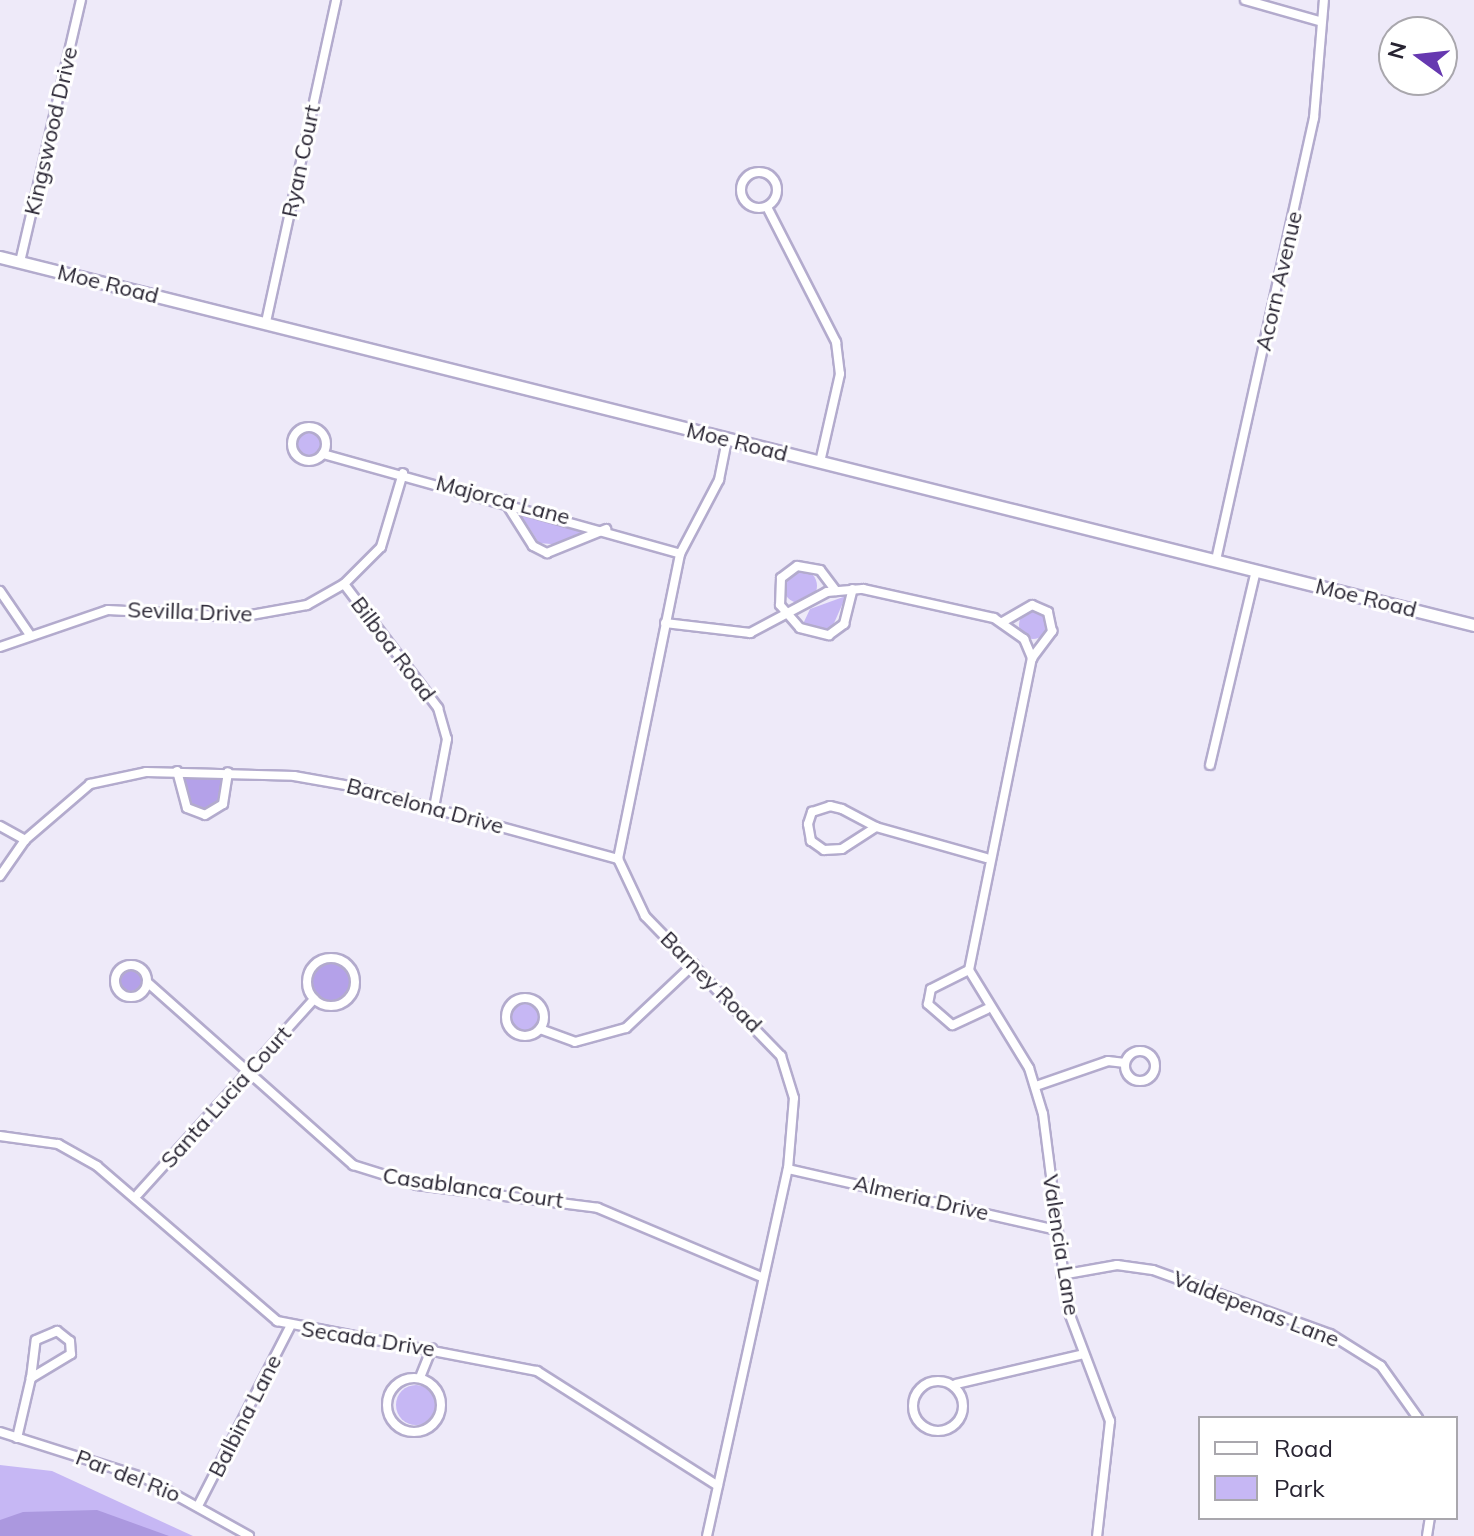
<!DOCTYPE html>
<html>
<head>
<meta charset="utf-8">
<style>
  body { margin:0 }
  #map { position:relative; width:1474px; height:1536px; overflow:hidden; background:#eeeaf9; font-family:Mulish,sans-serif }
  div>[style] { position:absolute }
  .green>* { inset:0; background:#c6b7f4 }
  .round { border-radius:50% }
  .forest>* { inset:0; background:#b4a1e9 }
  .water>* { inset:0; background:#ab98df }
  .roads { filter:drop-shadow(2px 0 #b3abcd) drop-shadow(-2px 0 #b3abcd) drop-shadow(0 2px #b3abcd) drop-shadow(0 -2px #b3abcd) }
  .street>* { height:8px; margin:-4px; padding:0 4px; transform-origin:4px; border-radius:4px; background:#fff }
  .street>.ring { margin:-4px; padding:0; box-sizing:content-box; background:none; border:8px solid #fff; border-radius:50% }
  .secondary>* { height:11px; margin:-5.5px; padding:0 5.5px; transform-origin:5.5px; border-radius:5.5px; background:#fff }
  span { translate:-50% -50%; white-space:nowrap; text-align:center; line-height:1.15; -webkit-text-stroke:6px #fff; paint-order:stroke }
  .street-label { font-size:22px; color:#282432 }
  .legend { position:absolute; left:1198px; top:1416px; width:260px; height:104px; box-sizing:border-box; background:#fff; border:2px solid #a9a7ad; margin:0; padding:10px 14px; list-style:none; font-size:24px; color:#282432 }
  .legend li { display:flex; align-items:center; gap:16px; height:40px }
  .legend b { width:40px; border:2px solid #a9a7ad }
  .north { position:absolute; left:1378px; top:16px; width:80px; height:80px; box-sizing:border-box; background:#fff; border:2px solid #a9a7ad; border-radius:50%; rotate:285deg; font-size:22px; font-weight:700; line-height:32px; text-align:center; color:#282432 }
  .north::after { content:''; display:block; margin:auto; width:28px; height:36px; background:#6638b0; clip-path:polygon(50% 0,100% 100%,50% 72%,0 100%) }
</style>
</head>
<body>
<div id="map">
  <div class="green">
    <div class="round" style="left:297px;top:432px;width:24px;height:24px"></div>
    <div style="clip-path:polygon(519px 512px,586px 530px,585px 534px,562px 545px,539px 543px)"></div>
    <div class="round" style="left:783px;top:569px;width:34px;height:34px"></div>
    <div style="clip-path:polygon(846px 596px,831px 630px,803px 624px,810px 609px)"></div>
    <div class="round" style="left:1019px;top:611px;width:28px;height:28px"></div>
    <div class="round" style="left:511px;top:1004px;width:28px;height:28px"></div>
    <div class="round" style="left:396px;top:1385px;width:40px;height:40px"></div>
    <div style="clip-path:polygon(0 1465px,52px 1471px,193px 1536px,0 1536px)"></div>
  </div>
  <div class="forest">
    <div style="clip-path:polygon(177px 771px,228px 772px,226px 797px,205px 815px,187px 808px)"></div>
    <div class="round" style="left:311px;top:963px;width:40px;height:40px"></div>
    <div class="round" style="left:120px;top:969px;width:22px;height:22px"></div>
  </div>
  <div class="water">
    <div style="clip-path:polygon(97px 1510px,169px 1536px,0 1536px,0 1520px,23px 1512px)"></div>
  </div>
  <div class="roads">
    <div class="street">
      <div style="left:1245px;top:0;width:77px;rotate:15.8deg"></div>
      <div class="ring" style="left:741px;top:172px;width:28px;height:28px"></div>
      <div style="left:767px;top:207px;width:152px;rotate:62.9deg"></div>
      <div style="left:836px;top:342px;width:32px;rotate:83deg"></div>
      <div style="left:840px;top:374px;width:90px;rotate:102.8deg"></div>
      <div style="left:20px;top:262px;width:269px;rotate:-76.9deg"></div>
      <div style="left:266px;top:322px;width:330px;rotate:-77.7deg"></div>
      <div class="ring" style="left:292px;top:427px;width:26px;height:26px"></div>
      <div style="left:323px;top:454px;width:371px;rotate:15.6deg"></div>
      <div style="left:504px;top:500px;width:54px;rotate:57.8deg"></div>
      <div style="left:533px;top:546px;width:16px;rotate:27deg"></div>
      <div style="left:547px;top:553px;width:64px;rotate:-22.1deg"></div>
      <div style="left:1216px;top:560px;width:453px;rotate:-77.5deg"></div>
      <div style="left:1314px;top:118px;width:118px;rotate:-85.2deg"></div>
      <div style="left:344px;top:584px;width:156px;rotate:52.8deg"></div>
      <div style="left:438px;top:708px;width:32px;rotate:74deg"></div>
      <div style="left:447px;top:739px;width:70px;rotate:100.7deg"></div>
      <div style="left:0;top:591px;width:53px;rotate:55.7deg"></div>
      <div style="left:836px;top:591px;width:26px;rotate:-127deg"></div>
      <div style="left:820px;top:570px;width:23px;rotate:-170deg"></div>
      <div style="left:797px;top:566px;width:20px;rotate:143deg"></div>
      <div style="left:781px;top:578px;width:27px;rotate:92deg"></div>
      <div style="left:780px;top:605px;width:30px;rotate:49deg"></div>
      <div style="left:800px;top:628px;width:30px;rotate:14deg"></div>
      <div style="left:829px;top:635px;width:19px;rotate:-36deg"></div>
      <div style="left:844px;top:624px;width:36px;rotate:-76deg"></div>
      <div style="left:665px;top:623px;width:86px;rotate:6.7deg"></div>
      <div style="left:750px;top:633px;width:87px;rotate:-28deg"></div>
      <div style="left:827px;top:592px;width:36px;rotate:-5deg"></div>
      <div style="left:863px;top:589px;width:134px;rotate:12.5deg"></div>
      <div style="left:994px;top:618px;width:37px;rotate:35deg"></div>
      <div style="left:1024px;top:639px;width:21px;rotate:67deg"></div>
      <div style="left:0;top:647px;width:114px;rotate:-18.9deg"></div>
      <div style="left:108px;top:610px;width:132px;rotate:3deg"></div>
      <div style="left:240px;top:617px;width:68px;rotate:-10.2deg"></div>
      <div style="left:307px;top:605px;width:43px;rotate:-29.6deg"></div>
      <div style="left:344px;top:584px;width:52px;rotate:-45deg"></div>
      <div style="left:381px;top:547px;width:77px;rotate:-73.4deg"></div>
      <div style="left:1210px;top:765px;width:199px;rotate:-76.7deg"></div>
      <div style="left:177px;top:771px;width:38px;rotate:75deg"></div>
      <div style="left:187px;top:808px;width:19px;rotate:21deg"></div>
      <div style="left:205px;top:815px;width:21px;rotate:-31deg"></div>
      <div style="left:223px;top:804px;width:32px;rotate:-81deg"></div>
      <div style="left:830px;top:806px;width:12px;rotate:14deg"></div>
      <div style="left:842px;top:809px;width:38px;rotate:28deg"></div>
      <div style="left:876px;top:827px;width:40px;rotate:147.1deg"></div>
      <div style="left:842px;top:849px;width:18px;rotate:177deg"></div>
      <div style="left:824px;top:850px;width:16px;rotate:-145deg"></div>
      <div style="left:811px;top:841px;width:17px;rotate:-100deg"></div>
      <div style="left:808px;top:824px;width:13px;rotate:-72deg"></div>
      <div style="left:812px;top:812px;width:19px;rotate:-18deg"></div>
      <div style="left:0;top:826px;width:29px;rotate:29deg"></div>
      <div style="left:876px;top:827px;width:114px;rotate:15.7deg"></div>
      <div style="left:0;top:876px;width:44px;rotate:-55.2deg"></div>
      <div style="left:25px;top:840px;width:86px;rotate:-40.7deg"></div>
      <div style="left:90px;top:784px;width:57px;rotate:-12.1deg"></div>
      <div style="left:146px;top:772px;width:148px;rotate:1.5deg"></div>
      <div style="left:294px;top:776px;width:58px;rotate:10deg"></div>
      <div style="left:351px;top:786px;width:277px;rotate:15.3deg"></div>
      <div class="ring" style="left:307px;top:958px;width:40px;height:40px"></div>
      <div class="ring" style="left:115px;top:965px;width:24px;height:24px"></div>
      <div style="left:969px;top:970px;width:115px;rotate:58.5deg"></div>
      <div style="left:1029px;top:1068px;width:48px;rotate:73.1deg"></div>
      <div style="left:1043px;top:1114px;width:198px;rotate:82.7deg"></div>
      <div style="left:1068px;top:1310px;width:119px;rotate:69.3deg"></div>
      <div style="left:1110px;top:1421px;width:116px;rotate:96.4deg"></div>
      <div style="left:147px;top:982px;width:276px;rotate:41.6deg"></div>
      <div style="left:353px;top:1165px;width:67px;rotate:17.4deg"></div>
      <div style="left:417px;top:1185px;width:182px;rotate:7.2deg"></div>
      <div style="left:598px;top:1208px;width:177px;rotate:22.9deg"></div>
      <div class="ring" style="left:506px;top:998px;width:30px;height:30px"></div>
      <div style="left:987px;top:1009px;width:38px;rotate:155deg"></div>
      <div style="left:952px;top:1025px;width:32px;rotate:-139deg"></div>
      <div style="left:928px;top:1004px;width:15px;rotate:-79deg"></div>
      <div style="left:931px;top:989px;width:42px;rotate:-26.6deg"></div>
      <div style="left:969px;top:970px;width:318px;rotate:-78.6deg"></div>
      <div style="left:1032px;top:658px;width:34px;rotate:-53deg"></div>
      <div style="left:1052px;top:631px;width:19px;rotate:-102deg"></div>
      <div style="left:1048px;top:612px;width:17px;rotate:-156deg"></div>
      <div style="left:1032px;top:605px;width:34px;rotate:150deg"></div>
      <div style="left:540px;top:1029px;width:37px;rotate:20deg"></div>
      <div style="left:575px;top:1042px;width:53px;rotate:-15.4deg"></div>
      <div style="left:626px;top:1028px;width:93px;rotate:-43.3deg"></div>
      <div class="ring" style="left:1125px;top:1051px;width:22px;height:22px"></div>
      <div style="left:1036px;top:1086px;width:76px;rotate:-19.1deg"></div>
      <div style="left:1108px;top:1061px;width:17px;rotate:7deg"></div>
      <div style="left:0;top:1136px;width:59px;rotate:7.9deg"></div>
      <div style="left:58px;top:1144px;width:45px;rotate:29.4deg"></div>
      <div style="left:97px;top:1166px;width:238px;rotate:40.7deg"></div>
      <div style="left:277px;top:1321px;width:265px;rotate:10.9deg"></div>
      <div style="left:537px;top:1371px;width:214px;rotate:32.4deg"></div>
      <div style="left:788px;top:1169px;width:272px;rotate:12.8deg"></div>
      <div style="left:138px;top:1194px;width:263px;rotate:-47.9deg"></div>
      <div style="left:1061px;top:1275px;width:57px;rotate:-10.1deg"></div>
      <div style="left:1117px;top:1265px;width:36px;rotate:8deg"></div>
      <div style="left:1153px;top:1270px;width:188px;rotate:19.9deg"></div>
      <div style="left:1330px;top:1334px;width:60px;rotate:32.1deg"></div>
      <div style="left:1381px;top:1366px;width:64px;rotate:54.6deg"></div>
      <div style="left:57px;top:1331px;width:16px;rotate:38deg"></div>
      <div style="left:70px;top:1341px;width:13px;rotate:86deg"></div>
      <div style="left:71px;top:1354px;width:47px;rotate:149deg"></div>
      <div style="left:31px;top:1378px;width:38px;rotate:-83deg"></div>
      <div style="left:36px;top:1340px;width:23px;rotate:-23deg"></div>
      <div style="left:421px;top:1375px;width:29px;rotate:-68deg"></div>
      <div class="ring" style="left:387px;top:1378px;width:46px;height:46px"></div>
      <div class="ring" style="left:913px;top:1381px;width:42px;height:42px"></div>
      <div style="left:956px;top:1384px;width:131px;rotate:-13.2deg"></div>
      <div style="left:0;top:1432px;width:152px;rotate:17.6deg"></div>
      <div style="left:145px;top:1478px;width:119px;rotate:29.1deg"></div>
      <div style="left:17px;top:1438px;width:62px;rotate:-76.9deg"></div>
      <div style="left:199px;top:1504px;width:199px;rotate:-62.8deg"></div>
      <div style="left:707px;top:1536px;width:376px;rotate:-77.6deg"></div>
      <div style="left:788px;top:1169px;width:71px;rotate:-85.2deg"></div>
      <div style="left:794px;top:1098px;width:44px;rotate:-107.2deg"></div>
      <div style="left:781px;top:1056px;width:195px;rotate:-134.2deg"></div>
      <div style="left:645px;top:916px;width:63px;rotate:-115.3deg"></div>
      <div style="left:618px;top:859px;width:311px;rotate:-78.5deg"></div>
      <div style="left:680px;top:554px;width:84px;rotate:-62.2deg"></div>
      <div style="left:719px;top:480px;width:41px;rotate:-78.7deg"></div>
      <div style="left:1427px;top:1536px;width:18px;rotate:-81deg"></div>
    </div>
    <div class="secondary">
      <div style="left:0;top:257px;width:1519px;rotate:14.02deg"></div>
    </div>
  </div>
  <div class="street-label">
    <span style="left:51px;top:131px;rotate:-77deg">Kingswood Drive</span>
    <span style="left:301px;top:161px;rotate:-78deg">Ryan Court</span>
    <span style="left:1279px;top:281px;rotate:-77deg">Acorn Avenue</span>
    <span style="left:108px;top:284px;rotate:14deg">Moe Road</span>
    <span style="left:737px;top:442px;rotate:14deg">Moe Road</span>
    <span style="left:503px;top:500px;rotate:15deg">Majorca Lane</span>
    <span style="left:1366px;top:598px;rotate:14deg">Moe Road</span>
    <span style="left:190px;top:612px;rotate:2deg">Sevilla Drive</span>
    <span style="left:393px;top:649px;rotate:53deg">Bilboa Road</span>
    <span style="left:425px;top:806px;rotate:15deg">Barcelona Drive</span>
    <span style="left:711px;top:982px;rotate:45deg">Barney Road</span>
    <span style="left:226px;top:1097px;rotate:-48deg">Santa Lucia Court</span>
    <span style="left:473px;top:1188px;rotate:8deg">Casablanca Court</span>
    <span style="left:921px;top:1198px;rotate:13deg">Almeria Drive</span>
    <span style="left:1061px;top:1245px;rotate:81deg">Valencia Lane</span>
    <span style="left:1256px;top:1309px;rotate:21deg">Valdepenas Lane</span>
    <span style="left:368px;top:1339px;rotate:9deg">Secada Drive</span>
    <span style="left:245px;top:1416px;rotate:-63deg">Balbina Lane</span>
    <span style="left:128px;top:1476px;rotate:21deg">Par del Rio</span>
  </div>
  <ul class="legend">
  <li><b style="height:10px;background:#fff"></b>Road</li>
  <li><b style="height:22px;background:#c6b7f4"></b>Park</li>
  </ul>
  <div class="north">N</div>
</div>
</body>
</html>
